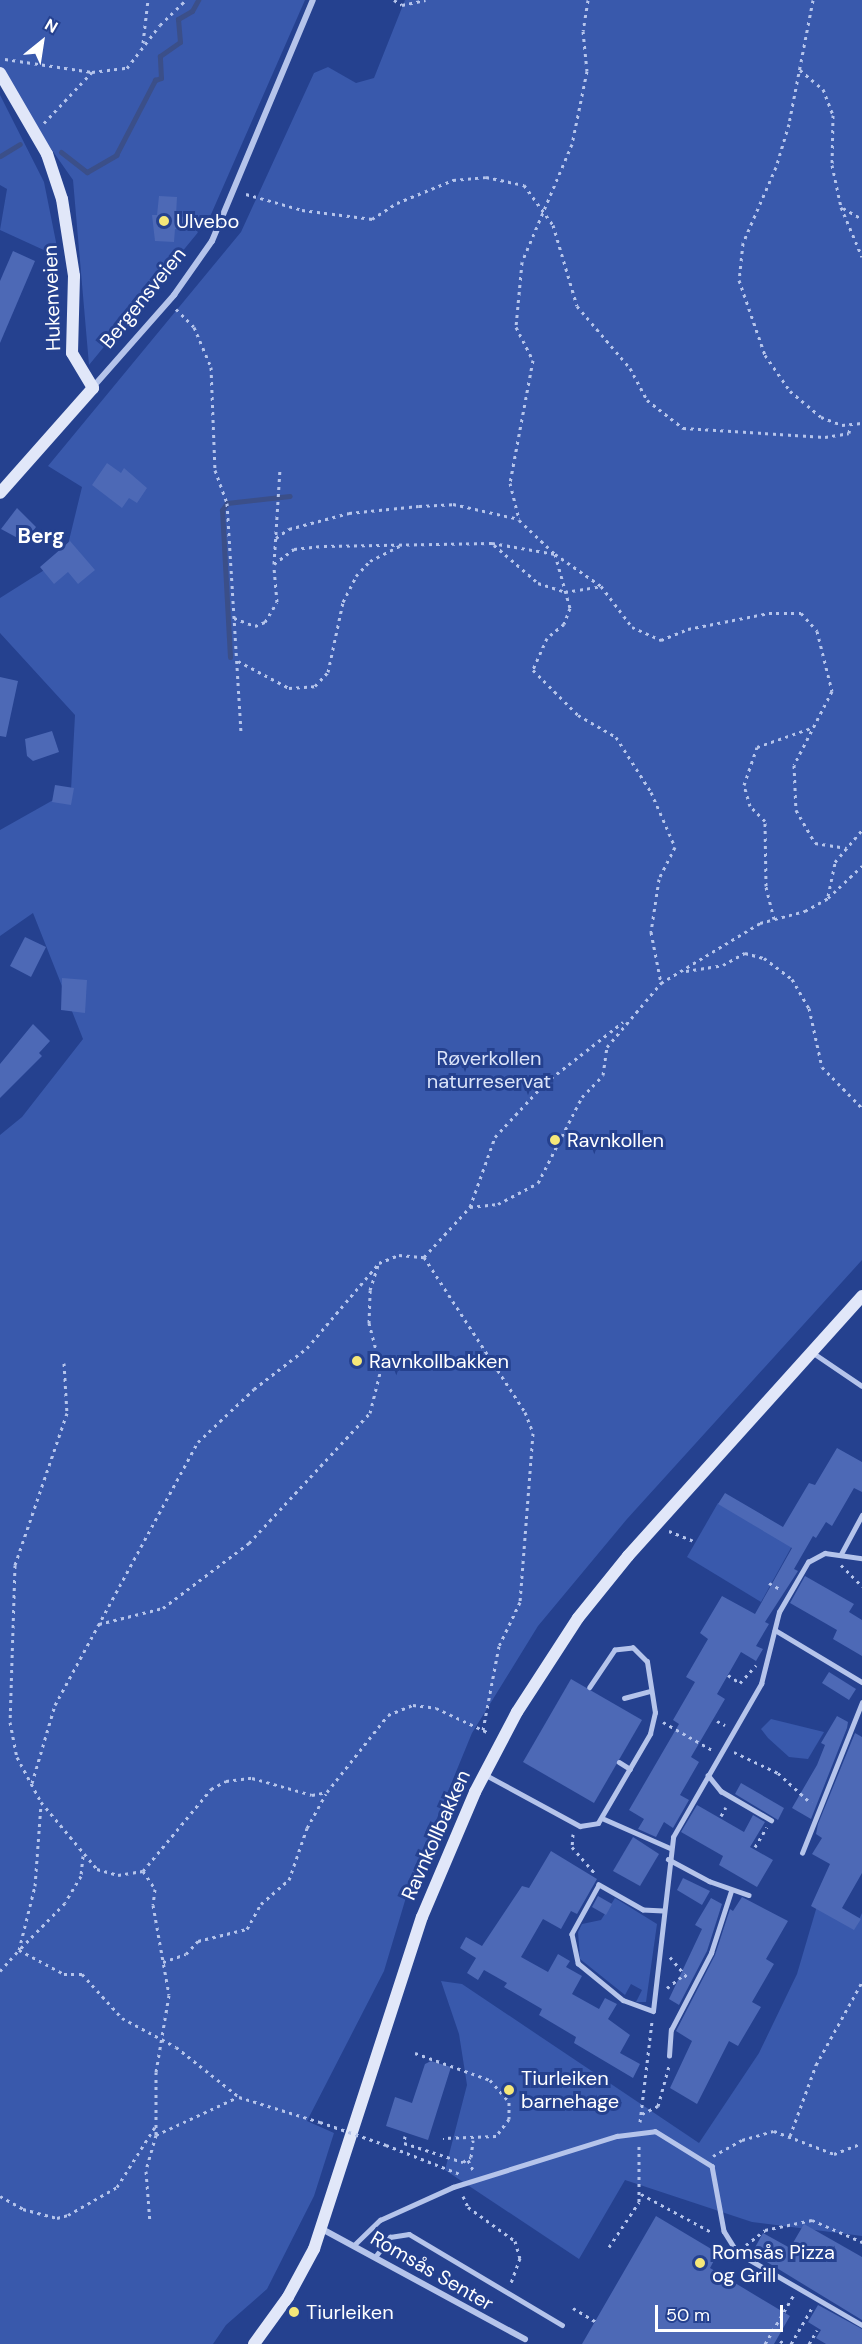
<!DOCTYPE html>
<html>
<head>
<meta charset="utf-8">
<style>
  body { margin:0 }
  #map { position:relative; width:862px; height:2344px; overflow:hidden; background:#25418f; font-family:"DM Sans",sans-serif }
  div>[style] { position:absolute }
  .green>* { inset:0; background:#3959ac }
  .stream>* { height:5px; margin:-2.5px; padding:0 2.5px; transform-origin:2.5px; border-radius:2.5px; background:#3b4f89 }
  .building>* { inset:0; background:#4d69b6 }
  .path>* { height:3px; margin-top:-1.5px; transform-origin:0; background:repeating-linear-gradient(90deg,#b5c4eb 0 3px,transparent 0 7.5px) }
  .lane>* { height:4.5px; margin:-2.25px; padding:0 2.25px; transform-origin:2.25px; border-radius:2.25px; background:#b5c4eb }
  .street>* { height:6px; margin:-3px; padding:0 3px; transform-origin:3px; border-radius:3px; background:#b5c4eb }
  .secondary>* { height:12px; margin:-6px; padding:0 6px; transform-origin:6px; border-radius:6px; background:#e1e7f9 }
  .path-bridge>* { height:3px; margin-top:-1.5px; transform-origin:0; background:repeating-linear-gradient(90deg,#b5c4eb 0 3px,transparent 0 7.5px) }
  .dots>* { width:16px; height:16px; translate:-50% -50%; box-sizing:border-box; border:3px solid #25418f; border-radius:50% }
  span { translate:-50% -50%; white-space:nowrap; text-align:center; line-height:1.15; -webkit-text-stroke:6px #25418f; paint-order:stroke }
  .poi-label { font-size:20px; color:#fff }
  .left { translate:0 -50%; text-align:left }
  .street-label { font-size:20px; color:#fff }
  .park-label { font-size:20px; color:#dae3f9 }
  .neighbourhood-label { font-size:21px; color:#fff; font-weight:700 }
  .north { position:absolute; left:12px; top:12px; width:60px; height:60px; -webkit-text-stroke:4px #25418f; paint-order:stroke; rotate:30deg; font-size:16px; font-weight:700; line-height:24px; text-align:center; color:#fff }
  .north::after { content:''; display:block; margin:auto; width:21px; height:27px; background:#fff; clip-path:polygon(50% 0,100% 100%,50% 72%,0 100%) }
  .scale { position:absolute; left:655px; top:2305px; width:128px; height:27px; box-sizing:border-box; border:3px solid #fff; border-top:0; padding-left:8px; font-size:18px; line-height:21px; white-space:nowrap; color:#fff; -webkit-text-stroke:4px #25418f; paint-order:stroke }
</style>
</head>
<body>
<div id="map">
  <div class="green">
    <div style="clip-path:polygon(0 0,305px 0,209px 219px,89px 365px,73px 180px,0 76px)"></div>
    <div style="clip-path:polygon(405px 0,862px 0,862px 1260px,627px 1519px,538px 1626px,472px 1733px,410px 1884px,384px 1971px,307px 2121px,334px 2133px,314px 2196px,267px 2289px,226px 2325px,213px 2344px,0 2344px,0 1135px,22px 1117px,83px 1039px,33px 913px,0 936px,0 830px,71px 790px,75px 715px,0 633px,0 598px,65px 557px,82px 487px,48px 466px,241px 232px,314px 73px,328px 67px,356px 83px,374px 78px)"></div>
    <div style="clip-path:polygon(0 95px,44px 182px,59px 257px,0 230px,7px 189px,0 185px)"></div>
    <div style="clip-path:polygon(718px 1503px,792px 1546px,761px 1602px,687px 1557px)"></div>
    <div style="clip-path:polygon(771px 1719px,824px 1732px,808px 1759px,789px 1757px,768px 1738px,761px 1729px)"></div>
    <div style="clip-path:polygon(615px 1898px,657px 1924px,646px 2002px,636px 2002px,642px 1990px,631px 1984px,625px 1995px,580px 1959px,578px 1932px,582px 1924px,601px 1920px)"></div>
    <div style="clip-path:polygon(817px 1906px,856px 1926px,862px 1913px,862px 2236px,752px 2222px,625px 2180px,579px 2259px,445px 2170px,467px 2085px,459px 2034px,441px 1981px,462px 1984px,699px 2143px,759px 2053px,797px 1974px)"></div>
  </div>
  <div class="stream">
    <div style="left:61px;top:152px;width:33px;rotate:38deg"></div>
    <div style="left:87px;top:172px;width:34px;rotate:-30deg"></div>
    <div style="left:116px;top:155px;width:85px;rotate:-62.5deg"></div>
    <div style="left:155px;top:80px;width:6px;rotate:-18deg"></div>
    <div style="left:161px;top:78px;width:22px;rotate:-93deg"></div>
    <div style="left:160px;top:56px;width:24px;rotate:-35deg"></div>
    <div style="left:180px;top:42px;width:23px;rotate:-95deg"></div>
    <div style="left:178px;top:19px;width:16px;rotate:-30deg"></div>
    <div style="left:192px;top:11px;width:13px;rotate:-61deg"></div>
    <div style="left:0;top:156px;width:23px;rotate:-31deg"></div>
    <div style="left:230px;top:657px;width:147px;rotate:-93.1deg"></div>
    <div style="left:222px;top:510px;width:9px;rotate:-54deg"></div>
    <div style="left:227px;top:503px;width:63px;rotate:-6.3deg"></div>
  </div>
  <div class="building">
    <div style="clip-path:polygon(159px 196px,177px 197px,176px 216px,193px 218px,192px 229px,175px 229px,174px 242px,155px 241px,152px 215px,157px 215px)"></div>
    <div style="clip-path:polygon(13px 251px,35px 261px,0 343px,0 281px)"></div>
    <div style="clip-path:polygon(107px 463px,121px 473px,124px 468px,147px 488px,137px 503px,129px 498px,122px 508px,92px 485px)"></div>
    <div style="clip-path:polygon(17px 508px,36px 527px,25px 542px,1px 529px)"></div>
    <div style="clip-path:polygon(70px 541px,95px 570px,78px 584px,68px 572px,54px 584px,40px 567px)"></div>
    <div style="clip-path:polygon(0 677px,18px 681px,6px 737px,0 736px)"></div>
    <div style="clip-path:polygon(52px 731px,59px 752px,33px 761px,27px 756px,25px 739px)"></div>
    <div style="clip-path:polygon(55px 785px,74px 788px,71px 805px,52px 802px)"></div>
    <div style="clip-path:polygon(25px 937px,46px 947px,31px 977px,10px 966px)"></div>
    <div style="clip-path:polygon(62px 978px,87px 980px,85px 1013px,61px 1010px)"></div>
    <div style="clip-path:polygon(33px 1024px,50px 1041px,39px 1053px,42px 1056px,0 1098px,0 1064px)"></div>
    <div style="clip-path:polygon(837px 1448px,862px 1462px,862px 1492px,854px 1488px,832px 1526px,826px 1522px,816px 1538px,813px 1536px,794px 1569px,798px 1571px,765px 1622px,769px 1624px,756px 1646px,763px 1649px,756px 1661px,741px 1652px,717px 1694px,725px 1699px,691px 1757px,699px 1762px,680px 1795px,689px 1800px,673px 1828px,664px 1822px,656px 1837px,638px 1829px,644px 1819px,629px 1810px,679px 1724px,673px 1720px,695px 1682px,686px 1677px,708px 1639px,700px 1633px,722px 1596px,755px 1614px,792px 1548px,718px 1504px,725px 1493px,783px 1527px,809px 1483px,815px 1485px)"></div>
    <div style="clip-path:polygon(805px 1576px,854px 1604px,849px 1612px,862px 1620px,862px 1656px,833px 1639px,837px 1630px,790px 1603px)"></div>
    <div style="clip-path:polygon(829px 1672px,856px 1689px,849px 1700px,822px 1683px)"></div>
    <div style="clip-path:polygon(571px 1679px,642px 1720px,594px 1803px,523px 1762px)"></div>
    <div style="clip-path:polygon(837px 1716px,848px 1722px,847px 1728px,811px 1819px,792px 1808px,817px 1765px,825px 1745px,821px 1743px)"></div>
    <div style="clip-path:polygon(855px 1733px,862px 1737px,862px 1873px,842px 1908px,861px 1919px,854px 1930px,811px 1906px,830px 1864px,812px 1854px,822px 1838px,816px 1834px,818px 1824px)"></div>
    <div style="clip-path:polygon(741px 1783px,784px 1808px,778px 1820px,735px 1794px)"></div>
    <div style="clip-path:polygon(697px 1805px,744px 1832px,753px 1815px,765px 1822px,750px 1847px,773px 1860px,757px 1887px,719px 1865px,723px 1856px,681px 1832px)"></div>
    <div style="clip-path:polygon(633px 1837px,659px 1854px,640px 1886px,613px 1871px)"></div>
    <div style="clip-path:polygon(551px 1851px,597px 1879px,577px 1914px,571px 1911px,561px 1929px,543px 1919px,521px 1957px,548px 1972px,558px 1954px,570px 1961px,566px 1967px,582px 1976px,572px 1994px,599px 2009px,605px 1998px,617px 2004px,608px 2019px,630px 2035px,620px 2053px,640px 2064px,633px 2078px,574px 2043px,576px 2037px,539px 2015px,542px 2009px,504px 1987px,507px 1983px,484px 1970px,478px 1980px,467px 1973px,476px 1958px,460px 1948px,466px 1937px,482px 1946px,522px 1886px,529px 1888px)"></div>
    <div style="clip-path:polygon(683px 1878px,710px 1891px,702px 1905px,677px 1890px)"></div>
    <div style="clip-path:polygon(598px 1896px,612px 1904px,606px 1915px,592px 1907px)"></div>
    <div style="clip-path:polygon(742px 1897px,788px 1921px,766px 1959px,774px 1964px,752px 2002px,761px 2007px,738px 2046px,729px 2041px,697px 2104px,670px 2088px,692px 2041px,676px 2031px,715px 1955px,730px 1909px,733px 1911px)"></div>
    <div style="clip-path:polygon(711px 1898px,722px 1904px,707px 1951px,679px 2005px,669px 1999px,702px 1929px,695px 1925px)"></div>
    <div style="clip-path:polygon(431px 2061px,451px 2067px,428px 2140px,386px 2126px,395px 2097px,412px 2103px,425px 2064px)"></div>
    <div style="clip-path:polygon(656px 2216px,718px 2253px,710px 2268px,790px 2316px,774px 2344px,582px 2344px)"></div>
    <div style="clip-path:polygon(804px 2224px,862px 2257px,862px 2320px,752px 2253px,763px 2233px,790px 2248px)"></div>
    <div style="clip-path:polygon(818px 2305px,862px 2329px,862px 2344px,826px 2344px,816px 2338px,821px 2330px,808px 2322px)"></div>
  </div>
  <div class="path">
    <div style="left:394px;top:0;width:9px;rotate:32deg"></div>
    <div style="left:402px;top:5px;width:24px;rotate:-12deg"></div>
    <div style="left:588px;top:0;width:31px;rotate:99deg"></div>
    <div style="left:583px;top:31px;width:40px;rotate:84.3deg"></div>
    <div style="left:587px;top:71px;width:75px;rotate:101.6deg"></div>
    <div style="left:572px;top:144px;width:128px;rotate:113deg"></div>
    <div style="left:522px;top:262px;width:65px;rotate:95.3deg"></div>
    <div style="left:516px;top:327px;width:37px;rotate:63deg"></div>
    <div style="left:533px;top:360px;width:125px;rotate:100.6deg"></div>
    <div style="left:510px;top:483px;width:38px;rotate:76deg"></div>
    <div style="left:519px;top:520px;width:50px;rotate:43.4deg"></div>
    <div style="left:555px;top:554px;width:56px;rotate:74.5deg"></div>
    <div style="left:570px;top:608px;width:17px;rotate:111deg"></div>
    <div style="left:564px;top:624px;width:22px;rotate:141deg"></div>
    <div style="left:547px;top:638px;width:35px;rotate:114deg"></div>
    <div style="left:533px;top:670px;width:64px;rotate:45deg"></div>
    <div style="left:578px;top:715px;width:44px;rotate:30.1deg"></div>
    <div style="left:616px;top:737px;width:65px;rotate:57.5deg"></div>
    <div style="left:651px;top:792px;width:60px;rotate:66.4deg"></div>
    <div style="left:675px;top:847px;width:36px;rotate:117deg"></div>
    <div style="left:659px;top:879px;width:54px;rotate:98.6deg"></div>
    <div style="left:651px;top:932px;width:52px;rotate:78.9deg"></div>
    <div style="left:813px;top:0;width:126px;rotate:101deg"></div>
    <div style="left:789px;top:124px;width:45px;rotate:106.8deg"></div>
    <div style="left:776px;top:167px;width:83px;rotate:113.5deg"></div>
    <div style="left:743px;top:243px;width:37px;rotate:96deg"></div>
    <div style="left:739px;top:280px;width:79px;rotate:70.9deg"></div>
    <div style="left:765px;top:355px;width:44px;rotate:55.2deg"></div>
    <div style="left:790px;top:391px;width:40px;rotate:40deg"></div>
    <div style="left:821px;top:417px;width:22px;rotate:21deg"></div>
    <div style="left:842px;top:425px;width:20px;rotate:-6deg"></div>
    <div style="left:143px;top:43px;width:43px;rotate:-83.4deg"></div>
    <div style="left:5px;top:59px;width:88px;rotate:8.5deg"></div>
    <div style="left:92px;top:72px;width:35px;rotate:-7deg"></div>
    <div style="left:127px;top:68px;width:54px;rotate:-52.5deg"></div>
    <div style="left:160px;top:25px;width:36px;rotate:-44deg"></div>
    <div style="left:800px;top:70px;width:30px;rotate:40deg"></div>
    <div style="left:823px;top:89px;width:28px;rotate:69deg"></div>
    <div style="left:833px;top:115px;width:50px;rotate:91.1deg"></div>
    <div style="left:832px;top:165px;width:43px;rotate:77.9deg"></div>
    <div style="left:841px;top:207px;width:54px;rotate:67.2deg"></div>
    <div style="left:44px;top:123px;width:70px;rotate:-46.7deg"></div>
    <div style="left:246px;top:194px;width:58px;rotate:15.9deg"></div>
    <div style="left:302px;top:210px;width:71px;rotate:7.3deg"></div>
    <div style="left:372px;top:219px;width:30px;rotate:-33deg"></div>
    <div style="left:397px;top:203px;width:61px;rotate:-22.3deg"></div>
    <div style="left:453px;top:180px;width:33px;rotate:-5deg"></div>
    <div style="left:486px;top:177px;width:39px;rotate:12deg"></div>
    <div style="left:524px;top:185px;width:49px;rotate:54.1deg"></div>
    <div style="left:553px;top:225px;width:84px;rotate:73.5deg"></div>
    <div style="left:577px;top:306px;width:82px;rotate:49.5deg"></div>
    <div style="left:630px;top:368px;width:36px;rotate:62deg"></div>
    <div style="left:647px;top:400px;width:46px;rotate:37.9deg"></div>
    <div style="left:683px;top:428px;width:142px;rotate:3.6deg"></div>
    <div style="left:825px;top:437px;width:24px;rotate:-9deg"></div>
    <div style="left:849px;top:433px;width:8px;rotate:-83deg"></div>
    <div style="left:843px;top:208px;width:22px;rotate:30deg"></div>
    <div style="left:176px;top:309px;width:25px;rotate:45deg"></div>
    <div style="left:194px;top:327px;width:43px;rotate:67deg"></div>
    <div style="left:211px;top:367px;width:103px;rotate:87.8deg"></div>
    <div style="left:215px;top:470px;width:35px;rotate:70deg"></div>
    <div style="left:227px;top:503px;width:228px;rotate:86.5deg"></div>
    <div style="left:276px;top:538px;width:16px;rotate:-35deg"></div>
    <div style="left:289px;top:529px;width:62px;rotate:-14.9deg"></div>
    <div style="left:349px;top:513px;width:70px;rotate:-5.7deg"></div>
    <div style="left:419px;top:506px;width:34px;rotate:-3deg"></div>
    <div style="left:453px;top:504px;width:68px;rotate:12.8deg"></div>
    <div style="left:494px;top:545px;width:58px;rotate:40.8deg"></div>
    <div style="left:538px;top:583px;width:28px;rotate:18deg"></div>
    <div style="left:565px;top:592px;width:36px;rotate:-9deg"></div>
    <div style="left:274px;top:564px;width:25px;rotate:-37deg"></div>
    <div style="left:294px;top:549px;width:30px;rotate:-6deg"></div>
    <div style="left:324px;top:546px;width:168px;rotate:-1deg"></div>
    <div style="left:492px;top:543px;width:64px;rotate:9.9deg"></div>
    <div style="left:555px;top:554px;width:56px;rotate:34.8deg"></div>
    <div style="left:601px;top:586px;width:51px;rotate:52.9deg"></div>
    <div style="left:632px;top:627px;width:32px;rotate:24deg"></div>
    <div style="left:661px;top:640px;width:29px;rotate:-22deg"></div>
    <div style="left:688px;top:629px;width:83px;rotate:-11.2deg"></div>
    <div style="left:769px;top:613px;width:32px"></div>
    <div style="left:801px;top:613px;width:24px;rotate:48deg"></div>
    <div style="left:817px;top:631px;width:62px;rotate:76deg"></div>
    <div style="left:832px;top:691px;width:83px;rotate:117.2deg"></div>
    <div style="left:794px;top:765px;width:45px;rotate:87.5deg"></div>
    <div style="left:796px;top:810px;width:38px;rotate:60deg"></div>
    <div style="left:815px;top:843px;width:32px;rotate:9deg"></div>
    <div style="left:234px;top:618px;width:22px;rotate:21deg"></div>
    <div style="left:255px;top:626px;width:11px;rotate:-22deg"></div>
    <div style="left:265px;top:622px;width:23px;rotate:-59deg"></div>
    <div style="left:277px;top:602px;width:38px;rotate:-95deg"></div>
    <div style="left:274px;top:564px;width:95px;rotate:-86.4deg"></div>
    <div style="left:238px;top:661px;width:58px;rotate:27.9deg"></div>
    <div style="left:289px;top:688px;width:26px;rotate:-4deg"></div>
    <div style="left:315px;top:686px;width:19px;rotate:-47deg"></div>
    <div style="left:328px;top:672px;width:72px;rotate:-77.9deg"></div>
    <div style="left:343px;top:602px;width:29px;rotate:-63deg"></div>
    <div style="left:356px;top:576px;width:21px;rotate:-47deg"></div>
    <div style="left:370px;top:561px;width:36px;rotate:-27deg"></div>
    <div style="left:828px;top:896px;width:35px;rotate:-78deg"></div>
    <div style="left:835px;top:862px;width:42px;rotate:-49.8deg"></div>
    <div style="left:774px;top:919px;width:34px;rotate:-104deg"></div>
    <div style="left:766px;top:886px;width:65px;rotate:-90.9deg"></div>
    <div style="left:765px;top:821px;width:21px;rotate:-135deg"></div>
    <div style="left:750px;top:806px;width:22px;rotate:-106deg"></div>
    <div style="left:744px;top:785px;width:40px;rotate:-71.1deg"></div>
    <div style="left:757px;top:747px;width:60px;rotate:-19.3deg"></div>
    <div style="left:686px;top:971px;width:37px;rotate:-9deg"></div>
    <div style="left:723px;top:965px;width:25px;rotate:-29deg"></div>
    <div style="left:745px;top:953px;width:20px;rotate:15deg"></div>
    <div style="left:764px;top:958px;width:35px;rotate:37deg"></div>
    <div style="left:792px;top:979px;width:34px;rotate:60deg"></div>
    <div style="left:809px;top:1008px;width:60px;rotate:77.6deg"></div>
    <div style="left:822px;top:1067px;width:57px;rotate:45.7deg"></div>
    <div style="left:470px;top:1207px;width:74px;rotate:-70.3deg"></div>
    <div style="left:495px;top:1137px;width:74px;rotate:-47.2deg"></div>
    <div style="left:545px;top:1083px;width:99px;rotate:-38deg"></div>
    <div style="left:424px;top:1257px;width:185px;rotate:56.9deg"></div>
    <div style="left:525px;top:1412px;width:22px;rotate:69deg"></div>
    <div style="left:533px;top:1433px;width:169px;rotate:94.4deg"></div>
    <div style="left:520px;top:1602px;width:49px;rotate:115.5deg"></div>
    <div style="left:499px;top:1646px;width:86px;rotate:100.8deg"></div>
    <div style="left:64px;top:1363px;width:50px;rotate:86.6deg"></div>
    <div style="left:67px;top:1413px;width:161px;rotate:108.9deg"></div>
    <div style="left:15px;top:1565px;width:157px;rotate:91.8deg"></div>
    <div style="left:10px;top:1722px;width:36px;rotate:79deg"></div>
    <div style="left:17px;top:1757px;width:51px;rotate:61.9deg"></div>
    <div style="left:41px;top:1802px;width:87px;rotate:50.1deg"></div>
    <div style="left:97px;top:1869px;width:22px;rotate:16deg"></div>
    <div style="left:118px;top:1875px;width:25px;rotate:-9deg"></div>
    <div style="left:143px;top:1871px;width:107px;rotate:-50.3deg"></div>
    <div style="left:211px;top:1789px;width:17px;rotate:-28deg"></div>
    <div style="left:226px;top:1781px;width:26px;rotate:-7deg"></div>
    <div style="left:252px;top:1778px;width:62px;rotate:15.8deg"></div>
    <div style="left:312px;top:1795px;width:15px;rotate:-11deg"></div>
    <div style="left:327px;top:1792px;width:98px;rotate:-51.6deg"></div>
    <div style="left:388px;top:1715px;width:27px;rotate:-22deg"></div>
    <div style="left:413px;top:1705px;width:23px;rotate:7deg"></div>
    <div style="left:436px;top:1708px;width:59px;rotate:25.3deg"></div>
    <div style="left:669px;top:1531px;width:29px;rotate:22deg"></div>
    <div style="left:841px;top:1565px;width:30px;rotate:45deg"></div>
    <div style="left:769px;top:1583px;width:13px;rotate:29deg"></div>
    <div style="left:99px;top:1624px;width:66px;rotate:-14deg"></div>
    <div style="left:163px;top:1608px;width:108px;rotate:-37.1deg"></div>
    <div style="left:249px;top:1543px;width:178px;rotate:-47.1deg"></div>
    <div style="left:370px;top:1413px;width:45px;rotate:-76deg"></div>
    <div style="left:381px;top:1369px;width:48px;rotate:-104.6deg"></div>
    <div style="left:369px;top:1323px;width:33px;rotate:-88deg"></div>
    <div style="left:370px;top:1290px;width:26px;rotate:-72deg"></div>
    <div style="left:728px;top:1675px;width:14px;rotate:34deg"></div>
    <div style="left:740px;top:1683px;width:24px;rotate:-48deg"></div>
    <div style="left:717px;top:1721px;width:9px;rotate:27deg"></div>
    <div style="left:663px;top:1722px;width:56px;rotate:29.7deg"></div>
    <div style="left:734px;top:1752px;width:49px;rotate:25.5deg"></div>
    <div style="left:778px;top:1773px;width:45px;rotate:42.3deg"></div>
    <div style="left:32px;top:1783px;width:81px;rotate:-73.6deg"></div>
    <div style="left:55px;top:1705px;width:299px;rotate:-61.5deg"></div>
    <div style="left:198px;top:1442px;width:77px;rotate:-43.4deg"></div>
    <div style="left:254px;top:1389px;width:67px;rotate:-37.7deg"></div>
    <div style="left:307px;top:1348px;width:111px;rotate:-49.7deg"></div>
    <div style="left:379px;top:1263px;width:22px;rotate:-22deg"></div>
    <div style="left:399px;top:1255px;width:25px;rotate:5deg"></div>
    <div style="left:424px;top:1257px;width:68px;rotate:-47.4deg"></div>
    <div style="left:470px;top:1207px;width:28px;rotate:-6deg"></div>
    <div style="left:498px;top:1204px;width:45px;rotate:-27.7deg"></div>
    <div style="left:538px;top:1183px;width:97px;rotate:-62.9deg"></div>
    <div style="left:582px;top:1097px;width:30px;rotate:-46deg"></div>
    <div style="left:603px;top:1075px;width:28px;rotate:-82deg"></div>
    <div style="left:607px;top:1047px;width:84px;rotate:-49.8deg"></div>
    <div style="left:661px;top:983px;width:116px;rotate:-31.2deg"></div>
    <div style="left:760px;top:923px;width:47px;rotate:-14.9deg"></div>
    <div style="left:805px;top:911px;width:26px;rotate:-29deg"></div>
    <div style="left:828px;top:898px;width:47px;rotate:-43.3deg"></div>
    <div style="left:721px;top:1816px;width:10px;rotate:-61deg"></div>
    <div style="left:573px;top:1834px;width:13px;rotate:94deg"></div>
    <div style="left:572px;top:1847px;width:37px;rotate:49deg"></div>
    <div style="left:755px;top:1847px;width:23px;rotate:-59deg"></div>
    <div style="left:83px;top:1856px;width:20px;rotate:96deg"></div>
    <div style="left:81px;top:1876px;width:31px;rotate:121deg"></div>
    <div style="left:65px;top:1903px;width:66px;rotate:134.4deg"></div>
    <div style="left:19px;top:1950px;width:51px;rotate:28.1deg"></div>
    <div style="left:64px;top:1974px;width:18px"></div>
    <div style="left:82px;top:1974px;width:59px;rotate:47.7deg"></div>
    <div style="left:122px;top:2018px;width:61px;rotate:28.2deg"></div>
    <div style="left:176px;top:2047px;width:80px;rotate:38.4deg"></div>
    <div style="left:239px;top:2097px;width:85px;rotate:17.2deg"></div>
    <div style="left:143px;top:1871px;width:22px;rotate:56deg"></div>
    <div style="left:155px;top:1889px;width:16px;rotate:97deg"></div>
    <div style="left:153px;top:1905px;width:91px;rotate:79.9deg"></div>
    <div style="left:169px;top:1995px;width:78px;rotate:99.6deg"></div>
    <div style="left:156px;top:2072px;width:63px;rotate:90deg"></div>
    <div style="left:156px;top:2135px;width:37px;rotate:106deg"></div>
    <div style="left:146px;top:2171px;width:52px;rotate:85.6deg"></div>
    <div style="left:670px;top:1957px;width:26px;rotate:50deg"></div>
    <div style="left:163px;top:1962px;width:24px;rotate:-19deg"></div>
    <div style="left:186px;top:1954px;width:18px;rotate:-47deg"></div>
    <div style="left:198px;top:1941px;width:50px;rotate:-13.8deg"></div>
    <div style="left:247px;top:1929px;width:29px;rotate:-61deg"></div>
    <div style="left:261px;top:1904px;width:37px;rotate:-41deg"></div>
    <div style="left:289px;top:1880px;width:55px;rotate:-70.9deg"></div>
    <div style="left:307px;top:1828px;width:39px;rotate:-61deg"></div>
    <div style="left:0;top:1971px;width:28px;rotate:-48deg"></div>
    <div style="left:19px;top:1950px;width:66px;rotate:-76deg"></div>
    <div style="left:35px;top:1886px;width:82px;rotate:-85.8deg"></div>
    <div style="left:667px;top:1988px;width:23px;rotate:-38deg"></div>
    <div style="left:415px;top:2053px;width:80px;rotate:19.8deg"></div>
    <div style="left:490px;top:2080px;width:29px;rotate:49deg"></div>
    <div style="left:509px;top:2102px;width:17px;rotate:90deg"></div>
    <div style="left:509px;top:2119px;width:21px;rotate:127deg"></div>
    <div style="left:496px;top:2136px;width:53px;rotate:177.8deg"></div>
    <div style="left:642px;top:2114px;width:18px;rotate:-27deg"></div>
    <div style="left:658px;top:2106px;width:41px;rotate:-74.6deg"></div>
    <div style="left:640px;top:2122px;width:102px;rotate:-83.2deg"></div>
    <div style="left:156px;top:2135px;width:90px;rotate:-24.9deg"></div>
    <div style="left:405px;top:2136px;width:7px;rotate:98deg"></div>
    <div style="left:404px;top:2143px;width:62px;rotate:17.9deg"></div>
    <div style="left:463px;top:2162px;width:9px;rotate:-32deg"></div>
    <div style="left:471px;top:2157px;width:17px;rotate:-83deg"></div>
    <div style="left:790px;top:2136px;width:76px;rotate:-69.9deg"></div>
    <div style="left:816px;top:2065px;width:95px;rotate:-61deg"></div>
    <div style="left:386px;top:2145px;width:79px;rotate:21.4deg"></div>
    <div style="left:713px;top:2156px;width:33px;rotate:-29deg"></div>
    <div style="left:742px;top:2140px;width:33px;rotate:-16deg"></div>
    <div style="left:774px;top:2131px;width:64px;rotate:21deg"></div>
    <div style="left:834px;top:2154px;width:30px;rotate:-21deg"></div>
    <div style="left:468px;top:2160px;width:13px;rotate:63deg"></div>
    <div style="left:641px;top:2194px;width:82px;rotate:28.4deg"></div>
    <div style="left:0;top:2196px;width:26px;rotate:29deg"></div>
    <div style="left:23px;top:2209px;width:35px;rotate:15deg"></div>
    <div style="left:57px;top:2218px;width:11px;rotate:-15deg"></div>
    <div style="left:68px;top:2215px;width:56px;rotate:-29.7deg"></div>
    <div style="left:117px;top:2187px;width:71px;rotate:-57.7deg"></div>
    <div style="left:463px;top:2196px;width:12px;rotate:66deg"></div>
    <div style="left:468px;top:2207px;width:58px;rotate:35.9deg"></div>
    <div style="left:515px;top:2241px;width:18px;rotate:74deg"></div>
    <div style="left:520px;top:2258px;width:27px;rotate:110deg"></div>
    <div style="left:746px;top:2245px;width:24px;rotate:-38deg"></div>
    <div style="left:765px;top:2230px;width:48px;rotate:-12deg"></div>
    <div style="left:812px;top:2220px;width:55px;rotate:23.7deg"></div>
    <div style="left:609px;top:2247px;width:54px;rotate:-56.3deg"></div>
    <div style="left:639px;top:2202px;width:59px;rotate:-90deg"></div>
    <div style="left:573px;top:2308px;width:26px;rotate:31deg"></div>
    <div style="left:780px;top:2341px;width:7px;rotate:27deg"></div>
    <div style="left:765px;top:2344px;width:56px;rotate:-59.7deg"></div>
    <div style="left:791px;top:2344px;width:44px;rotate:-59.9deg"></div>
    <div style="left:809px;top:2344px;width:16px;rotate:-60deg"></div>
  </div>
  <div class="lane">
    <div style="left:812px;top:1352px;width:60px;rotate:34.2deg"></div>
    <div style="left:841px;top:1554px;width:44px;rotate:-61.7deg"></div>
    <div style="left:775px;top:1630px;width:101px;rotate:30.9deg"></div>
    <div style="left:624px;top:1698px;width:28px;rotate:-15deg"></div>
    <div style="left:619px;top:1762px;width:13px;rotate:32deg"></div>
    <div style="left:486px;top:1775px;width:107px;rotate:28.5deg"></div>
    <div style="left:580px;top:1826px;width:18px;rotate:-9deg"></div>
    <div style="left:598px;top:1823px;width:103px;rotate:-59.7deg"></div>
    <div style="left:650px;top:1734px;width:22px;rotate:-77deg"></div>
    <div style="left:655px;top:1713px;width:52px;rotate:-98.9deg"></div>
    <div style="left:647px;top:1662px;width:20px;rotate:-135deg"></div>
    <div style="left:633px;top:1648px;width:18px;rotate:174deg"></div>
    <div style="left:615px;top:1650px;width:45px;rotate:124deg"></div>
    <div style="left:708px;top:1775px;width:21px;rotate:51deg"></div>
    <div style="left:721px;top:1791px;width:58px;rotate:30.1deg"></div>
    <div style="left:602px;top:1818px;width:74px;rotate:23.8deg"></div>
    <div style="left:802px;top:1853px;width:162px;rotate:-68.3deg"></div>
    <div style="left:668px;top:1859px;width:47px;rotate:28.2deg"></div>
    <div style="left:709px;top:1881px;width:42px;rotate:19.3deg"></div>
    <div style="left:663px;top:1911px;width:20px;rotate:-177deg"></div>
    <div style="left:643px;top:1910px;width:51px;rotate:-150.4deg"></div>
    <div style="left:599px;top:1885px;width:56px;rotate:118.9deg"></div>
    <div style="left:572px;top:1934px;width:30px;rotate:78deg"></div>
    <div style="left:578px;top:1963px;width:58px;rotate:39.4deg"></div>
    <div style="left:623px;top:2000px;width:32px;rotate:20deg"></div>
    <div style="left:653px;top:2011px;width:175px;rotate:-83.4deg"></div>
    <div style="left:673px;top:1837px;width:177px;rotate:-60.1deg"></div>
    <div style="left:761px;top:1684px;width:74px;rotate:-76deg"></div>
    <div style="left:779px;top:1612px;width:58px;rotate:-59.9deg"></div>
    <div style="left:808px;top:1562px;width:19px;rotate:-28deg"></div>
    <div style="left:825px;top:1553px;width:37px;rotate:8deg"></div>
    <div style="left:669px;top:2056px;width:26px;rotate:-86deg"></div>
    <div style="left:671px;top:2030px;width:87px;rotate:-62.5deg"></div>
    <div style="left:711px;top:1953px;width:65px;rotate:-72.1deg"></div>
    <div style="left:354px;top:2245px;width:36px;rotate:-44deg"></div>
    <div style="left:380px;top:2220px;width:80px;rotate:-24.3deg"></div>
    <div style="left:453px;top:2187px;width:172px;rotate:-17.3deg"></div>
    <div style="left:617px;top:2136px;width:38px;rotate:-7deg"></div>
    <div style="left:655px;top:2131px;width:67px;rotate:31.6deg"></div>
    <div style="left:712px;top:2166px;width:66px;rotate:79.5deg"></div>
    <div style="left:724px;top:2231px;width:26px;rotate:58deg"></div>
    <div style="left:738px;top:2253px;width:143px;rotate:30.1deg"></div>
    <div style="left:375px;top:2257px;width:25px;rotate:-53deg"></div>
    <div style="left:390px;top:2237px;width:19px;rotate:-9deg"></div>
    <div style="left:409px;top:2234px;width:178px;rotate:30.7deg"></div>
  </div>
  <div class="street">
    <div style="left:93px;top:387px;width:123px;rotate:-48.6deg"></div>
    <div style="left:174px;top:295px;width:66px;rotate:-54.9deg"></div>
    <div style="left:212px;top:241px;width:261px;rotate:-67.3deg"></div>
    <div style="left:322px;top:2229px;width:231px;rotate:28.5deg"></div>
  </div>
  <div class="secondary">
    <div style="left:0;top:73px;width:94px;rotate:59.9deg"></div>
    <div style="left:47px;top:154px;width:47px;rotate:71.6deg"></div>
    <div style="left:62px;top:199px;width:78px;rotate:81.1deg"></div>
    <div style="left:74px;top:276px;width:77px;rotate:91.5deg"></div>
    <div style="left:72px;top:353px;width:41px;rotate:59deg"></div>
    <div style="left:93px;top:388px;width:140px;rotate:131.5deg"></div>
    <div style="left:254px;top:2344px;width:58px;rotate:-54.1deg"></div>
    <div style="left:288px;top:2297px;width:55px;rotate:-61.6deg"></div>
    <div style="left:314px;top:2249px;width:349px;rotate:-72deg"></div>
    <div style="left:422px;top:1917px;width:136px;rotate:-67deg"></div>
    <div style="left:475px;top:1792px;width:90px;rotate:-62.3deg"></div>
    <div style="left:517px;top:1712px;width:112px;rotate:-57deg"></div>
    <div style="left:578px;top:1618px;width:80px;rotate:-51.1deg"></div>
    <div style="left:628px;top:1556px;width:350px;rotate:-48deg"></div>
  </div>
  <div class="path-bridge">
    <div style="left:320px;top:2122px;width:70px;rotate:19.2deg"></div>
  </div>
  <div class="dots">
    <div style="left:164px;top:221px;background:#f5e779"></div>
    <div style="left:555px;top:1140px;background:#f5e779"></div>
    <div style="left:357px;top:1361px;background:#f5e779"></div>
    <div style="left:509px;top:2090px;background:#f5e779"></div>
    <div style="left:700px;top:2263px;background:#f5e779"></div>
    <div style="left:294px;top:2312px;background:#f5e779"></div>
  </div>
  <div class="poi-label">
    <span class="left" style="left:176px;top:221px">Ulvebo</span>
    <span class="left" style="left:567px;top:1140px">Ravnkollen</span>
    <span class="left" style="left:369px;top:1361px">Ravnkollbakken</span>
    <span class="left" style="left:521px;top:2090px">Tiurleiken<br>barnehage</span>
    <span class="left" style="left:712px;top:2264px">Romsås Pizza<br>og Grill</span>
    <span class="left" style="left:306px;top:2312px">Tiurleiken</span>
  </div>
  <div class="street-label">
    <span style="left:52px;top:298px;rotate:-92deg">Hukenveien</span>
    <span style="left:143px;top:298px;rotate:-51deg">Bergensveien</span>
    <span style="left:436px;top:1835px;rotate:-66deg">Ravnkollbakken</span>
    <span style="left:432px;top:2271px;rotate:30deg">Romsås Senter</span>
  </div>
  <div class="park-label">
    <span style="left:489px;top:1070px">Røverkollen<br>naturreservat</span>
  </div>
  <div class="neighbourhood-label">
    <span style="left:41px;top:536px">Berg</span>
  </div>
  <div class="north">N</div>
  <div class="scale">50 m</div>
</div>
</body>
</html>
